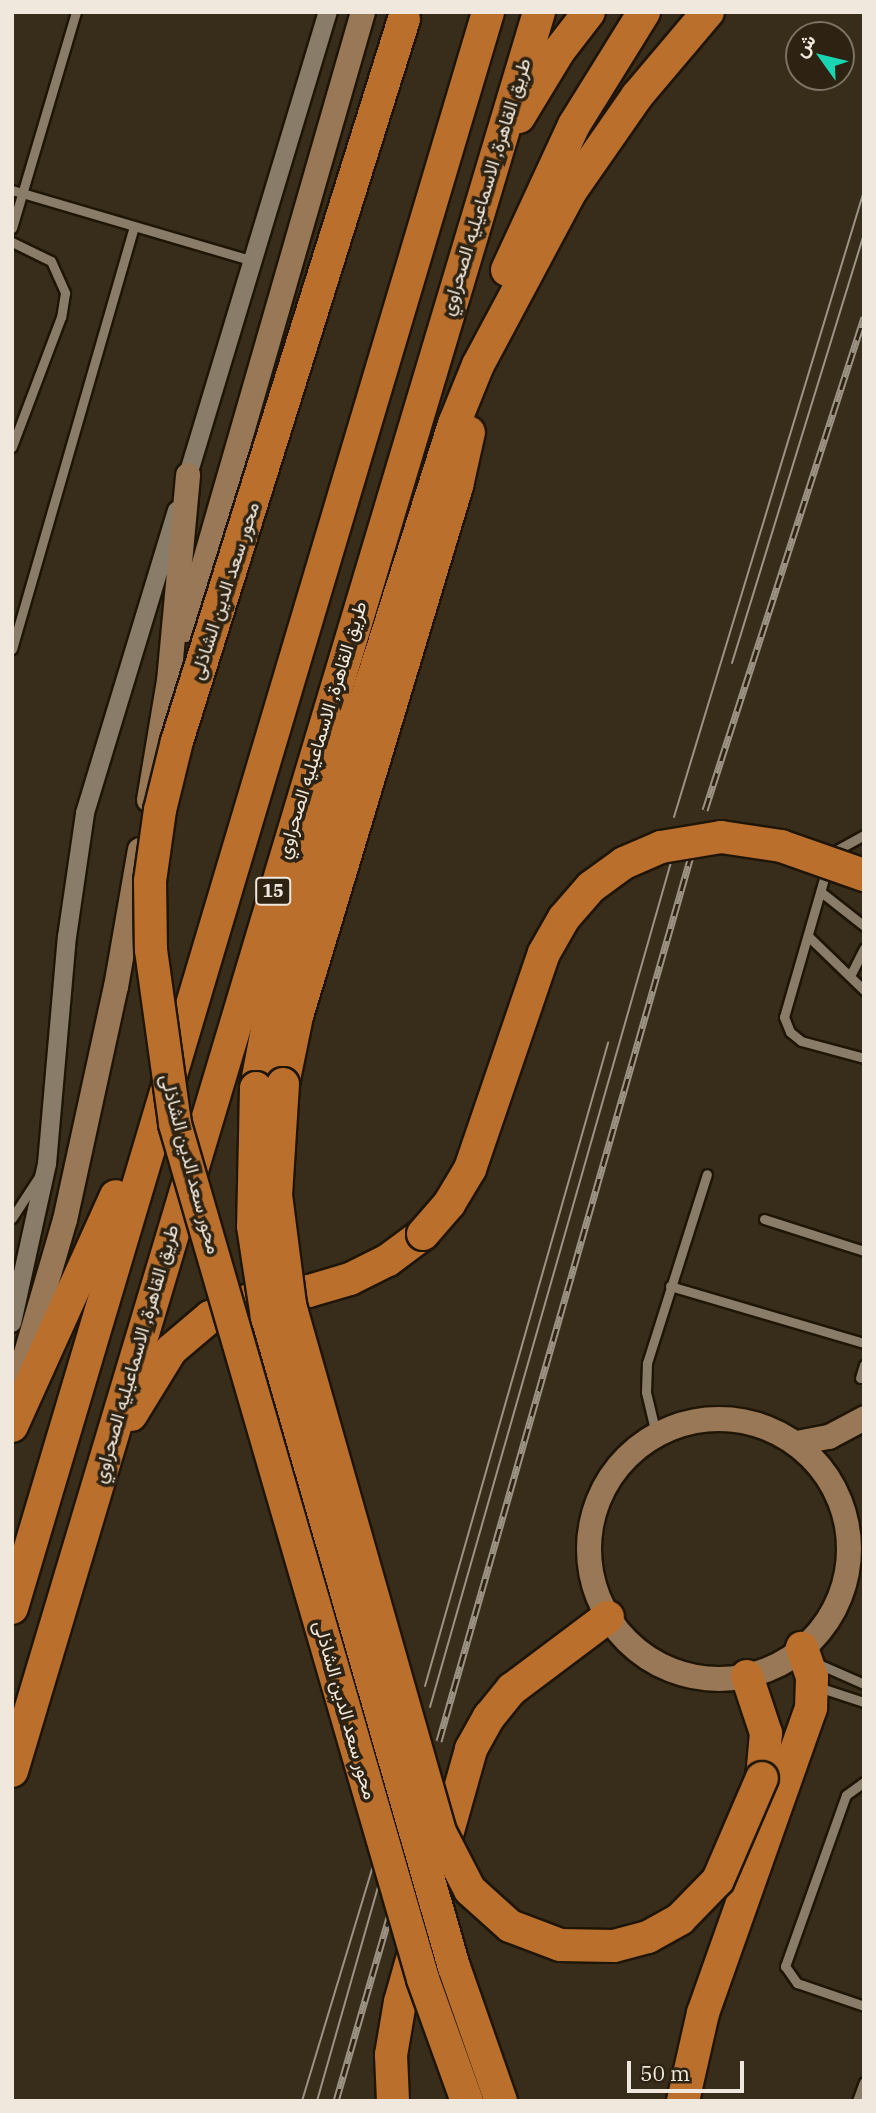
<!DOCTYPE html>
<html>
<head>
<meta charset="utf-8">
<style>
  body { margin:0 }
  #map { position:relative; width:876px; height:2113px; overflow:hidden; background:#382d1b; font-family:"IBM Plex Serif",Vazirmatn,serif }
  div>[style] { position:absolute }
  .roads { filter:drop-shadow(2px 0 #1f1505) drop-shadow(-2px 0 #1f1505) drop-shadow(0 2px #1f1505) drop-shadow(0 -2px #1f1505) }
  .lane>* { height:9px; margin:-4.5px; padding:0 4.5px; transform-origin:4.5px; border-radius:4.5px; background:#897c68 }
  .street>* { height:18px; margin:-9px; padding:0 9px; transform-origin:9px; border-radius:9px; background:#897c68 }
  .secondary>* { height:24px; margin:-12px; padding:0 12px; transform-origin:12px; border-radius:12px; background:#987856 }
  .secondary>.ring { margin:-12px; padding:0; box-sizing:content-box; background:none; border:24px solid #987856; border-radius:50% }
  .highway>* { height:32px; margin:-16px; padding:0 16px; transform-origin:16px; border-radius:16px; background:#ba702c }
  .tram>* { height:2px; margin:-1px; padding:0 1px; transform-origin:1px; border-radius:1px; background:#9d9385 }
  .rail>* { height:7px; margin-top:-3.5px; transform-origin:0; background:repeating-linear-gradient(90deg,#2e2312 0 13px,#9d9385 0 26px); box-sizing:border-box; border-block:2px solid #9d9385 }
  .bridges { filter:drop-shadow(2px 0 #1f1505) drop-shadow(-2px 0 #1f1505) drop-shadow(0 2px #1f1505) drop-shadow(0 -2px #1f1505) }
  .highway-bridge>* { height:32px; margin:-16px; padding:0 16px; transform-origin:16px; border-radius:16px; background:#ba702c }
  span { translate:-50% -50%; white-space:nowrap; text-align:center; line-height:1.15; -webkit-text-stroke:7px #2e2312; paint-order:stroke }
  .shield-label span { padding:2px 5px; background:#2e2312; border:2px solid; border-radius:5px; -webkit-text-stroke-width:0 }
  .shield-label { font-size:18px; color:#f0e8dd; font-weight:700 }
  .street-label { font-size:19px; color:#f0e8dd }
  .frame { position:absolute; inset:0; border:14px solid #f0e8dd; pointer-events:none }
  .north { position:absolute; left:785px; top:21px; width:70px; height:70px; box-sizing:border-box; background:#2e2312; border:2px solid #7c7263; border-radius:50%; rotate:304deg; font-size:19px; font-weight:700; line-height:28px; text-align:center; color:#f0e8dd }
  .north::after { content:''; display:block; margin:auto; width:24px; height:32px; background:#1ad5b2; clip-path:polygon(50% 0,100% 100%,50% 72%,0 100%) }
  .scale { position:absolute; left:627px; top:2061px; width:117px; height:32px; box-sizing:border-box; border:4px solid #f0e8dd; border-top:0; padding-left:9px; font-size:21px; line-height:24px; white-space:nowrap; color:#f0e8dd; -webkit-text-stroke:5px #2e2312; paint-order:stroke }
</style>
</head>
<body>
<div id="map">
  <div class="roads">
    <div class="lane">
      <div style="left:12px;top:190px;width:252px;rotate:16.4deg"></div>
      <div style="left:12px;top:228px;width:225px;rotate:-73.5deg"></div>
      <div style="left:12px;top:242px;width:43px;rotate:26deg"></div>
      <div style="left:51px;top:261px;width:35px;rotate:66deg"></div>
      <div style="left:65px;top:293px;width:24px;rotate:99deg"></div>
      <div style="left:61px;top:317px;width:139px;rotate:110.7deg"></div>
      <div style="left:12px;top:649px;width:439px;rotate:-73.9deg"></div>
      <div style="left:864px;top:835px;width:31px;rotate:151deg"></div>
      <div style="left:837px;top:850px;width:21px;rotate:119deg"></div>
      <div style="left:827px;top:868px;width:155px;rotate:106.1deg"></div>
      <div style="left:784px;top:1017px;width:16px;rotate:68deg"></div>
      <div style="left:790px;top:1032px;width:14px;rotate:39deg"></div>
      <div style="left:801px;top:1041px;width:65px;rotate:15.1deg"></div>
      <div style="left:821px;top:892px;width:55px;rotate:38.3deg"></div>
      <div style="left:808px;top:936px;width:78px;rotate:44deg"></div>
      <div style="left:850px;top:976px;width:31px;rotate:-63deg"></div>
      <div style="left:12px;top:1218px;width:51px;rotate:-56.9deg"></div>
      <div style="left:764px;top:1219px;width:105px;rotate:17.7deg"></div>
      <div style="left:670px;top:1286px;width:202px;rotate:16.4deg"></div>
      <div style="left:860px;top:1378px;width:14px;rotate:-73deg"></div>
      <div style="left:656px;top:1434px;width:43px;rotate:-103.4deg"></div>
      <div style="left:646px;top:1392px;width:29px;rotate:-88deg"></div>
      <div style="left:647px;top:1363px;width:198px;rotate:-72.4deg"></div>
      <div style="left:814px;top:1662px;width:55px;rotate:23.7deg"></div>
      <div style="left:818px;top:1687px;width:48px;rotate:18.1deg"></div>
      <div style="left:864px;top:1782px;width:22px;rotate:144deg"></div>
      <div style="left:846px;top:1795px;width:182px;rotate:109.6deg"></div>
      <div style="left:785px;top:1966px;width:21px;rotate:55deg"></div>
      <div style="left:797px;top:1983px;width:71px;rotate:18.9deg"></div>
      <div style="left:857px;top:2101px;width:20px;rotate:-70deg"></div>
    </div>
    <div class="street">
      <div style="left:185px;top:485px;width:494px;rotate:-73.2deg"></div>
      <div style="left:12px;top:1323px;width:163px;rotate:-77.6deg"></div>
      <div style="left:47px;top:1164px;width:228px;rotate:-85deg"></div>
      <div style="left:67px;top:937px;width:125px;rotate:-81.7deg"></div>
      <div style="left:85px;top:813px;width:316px;rotate:-73.1deg"></div>
    </div>
    <div class="secondary">
      <div style="left:185px;top:630px;width:643px;rotate:-73.93deg"></div>
      <div style="left:149px;top:800px;width:121px;rotate:-80.5deg"></div>
      <div style="left:169px;top:681px;width:207px;rotate:-84.7deg"></div>
      <div style="left:14px;top:1394px;width:181px;rotate:-73.7deg"></div>
      <div style="left:65px;top:1220px;width:239px;rotate:-77.7deg"></div>
      <div style="left:116px;top:987px;width:139px;rotate:-80.1deg"></div>
      <div class="ring" style="left:589px;top:1419px;width:236px;height:236px"></div>
      <div style="left:797px;top:1443px;width:33px;rotate:-11deg"></div>
      <div style="left:829px;top:1437px;width:40px;rotate:-28deg"></div>
    </div>
    <div class="highway">
      <div style="left:519px;top:117px;width:77px;rotate:-58.8deg"></div>
      <div style="left:559px;top:51px;width:49px;rotate:-52.4deg"></div>
      <div style="left:507px;top:270px;width:160px;rotate:-65.2deg"></div>
      <div style="left:574px;top:125px;width:133px;rotate:-58.2deg"></div>
      <div style="left:283px;top:1084px;width:69px;rotate:-78.4deg"></div>
      <div style="left:297px;top:1016px;width:554px;rotate:-73.2deg"></div>
      <div style="left:457px;top:486px;width:55px;rotate:-77.5deg"></div>
      <div style="left:256px;top:1088px;width:92px;rotate:-79.3deg"></div>
      <div style="left:273px;top:998px;width:75px;rotate:-73.7deg"></div>
      <div style="left:294px;top:926px;width:527px;rotate:-72.32deg"></div>
      <div style="left:454px;top:424px;width:64px;rotate:-67.9deg"></div>
      <div style="left:478px;top:365px;width:197px;rotate:-61.9deg"></div>
      <div style="left:571px;top:191px;width:116px;rotate:-55.2deg"></div>
      <div style="left:637px;top:96px;width:110px;rotate:-49.8deg"></div>
      <div style="left:131px;top:1415px;width:76px;rotate:-58.4deg"></div>
      <div style="left:171px;top:1350px;width:51px;rotate:-40.2deg"></div>
      <div style="left:210px;top:1317px;width:50px;rotate:-23.5deg"></div>
      <div style="left:256px;top:1297px;width:53px;rotate:-6.5deg"></div>
      <div style="left:309px;top:1291px;width:43px;rotate:-16.3deg"></div>
      <div style="left:350px;top:1279px;width:42px;rotate:-26.6deg"></div>
      <div style="left:388px;top:1260px;width:44px;rotate:-36.6deg"></div>
      <div style="left:12px;top:1426px;width:252px;rotate:-65.7deg"></div>
      <div style="left:12px;top:1608px;width:1665px;rotate:-73.39deg"></div>
      <div style="left:747px;top:1676px;width:60px;rotate:71.6deg"></div>
      <div style="left:766px;top:1733px;width:45px;rotate:95.1deg"></div>
      <div style="left:12px;top:1771px;width:1836px;rotate:-73.32deg"></div>
      <div style="left:393px;top:2101px;width:46px;rotate:-92.5deg"></div>
      <div style="left:391px;top:2055px;width:54px;rotate:-80.4deg"></div>
      <div style="left:400px;top:2002px;width:263px;rotate:-74.3deg"></div>
      <div style="left:471px;top:1749px;width:37px;rotate:-61deg"></div>
      <div style="left:489px;top:1717px;width:36px;rotate:-51deg"></div>
      <div style="left:512px;top:1689px;width:120px;rotate:-36.9deg"></div>
      <div style="left:683px;top:2101px;width:90px;rotate:-77.2deg"></div>
      <div style="left:703px;top:2013px;width:324px;rotate:-70.5deg"></div>
      <div style="left:811px;top:1708px;width:31px;rotate:-88deg"></div>
      <div style="left:812px;top:1677px;width:31px;rotate:-109deg"></div>
    </div>
  </div>
  <div class="tram">
    <div style="left:732px;top:663px;width:449px;rotate:-72.9deg"></div>
    <div style="left:674px;top:817px;width:654px;rotate:-73.12deg"></div>
    <div style="left:425px;top:1686px;width:669px;rotate:-74.11deg"></div>
    <div style="left:430px;top:1707px;width:886px;rotate:-74.08deg"></div>
    <div style="left:302px;top:2101px;width:263px;rotate:-73.2deg"></div>
    <div style="left:317px;top:2101px;width:240px;rotate:-74.1deg"></div>
  </div>
  <div class="rail">
    <div style="left:705px;top:810px;width:518px;rotate:-72.12deg"></div>
    <div style="left:439px;top:1741px;width:927px;rotate:-74.11deg"></div>
    <div style="left:336px;top:2101px;width:205px;rotate:-73.9deg"></div>
  </div>
  <div class="bridges">
    <div class="highway-bridge">
      <div style="left:404px;top:19px;width:757px;rotate:107.45deg"></div>
      <div style="left:177px;top:741px;width:71px;rotate:103.8deg"></div>
      <div style="left:160px;top:810px;width:72px;rotate:98deg"></div>
      <div style="left:150px;top:881px;width:69px;rotate:89.2deg"></div>
      <div style="left:151px;top:950px;width:176px;rotate:82.1deg"></div>
      <div style="left:175px;top:1124px;width:890px;rotate:73.82deg"></div>
      <div style="left:423px;top:1979px;width:130px;rotate:70.2deg"></div>
      <div style="left:283px;top:1084px;width:111px;rotate:93.6deg"></div>
      <div style="left:276px;top:1195px;width:111px;rotate:82.7deg"></div>
      <div style="left:290px;top:1305px;width:548px;rotate:74.11deg"></div>
      <div style="left:440px;top:1832px;width:65px;rotate:62.7deg"></div>
      <div style="left:470px;top:1890px;width:54px;rotate:42deg"></div>
      <div style="left:510px;top:1926px;width:53px;rotate:20.8deg"></div>
      <div style="left:560px;top:1945px;width:54px;rotate:1.1deg"></div>
      <div style="left:614px;top:1946px;width:35px;rotate:-15deg"></div>
      <div style="left:648px;top:1937px;width:37px;rotate:-29deg"></div>
      <div style="left:680px;top:1919px;width:54px;rotate:-45.7deg"></div>
      <div style="left:718px;top:1880px;width:111px;rotate:-66.7deg"></div>
      <div style="left:256px;top:1088px;width:138px;rotate:91.2deg"></div>
      <div style="left:253px;top:1226px;width:92px;rotate:81.3deg"></div>
      <div style="left:267px;top:1317px;width:676px;rotate:73.95deg"></div>
      <div style="left:454px;top:1967px;width:142px;rotate:70.7deg"></div>
      <div style="left:423px;top:1234px;width:40px;rotate:-49deg"></div>
      <div style="left:449px;top:1204px;width:41px;rotate:-59deg"></div>
      <div style="left:470px;top:1169px;width:228px;rotate:-71.1deg"></div>
      <div style="left:544px;top:953px;width:40px;rotate:-60.3deg"></div>
      <div style="left:564px;top:918px;width:41px;rotate:-48.9deg"></div>
      <div style="left:591px;top:887px;width:41px;rotate:-36deg"></div>
      <div style="left:624px;top:863px;width:40px;rotate:-23.4deg"></div>
      <div style="left:661px;top:847px;width:61px;rotate:-9.5deg"></div>
      <div style="left:721px;top:837px;width:61px;rotate:8.5deg"></div>
      <div style="left:781px;top:846px;width:88px;rotate:19.3deg"></div>
    </div>
  </div>
  <div class="shield-label">
    <span style="left:273px;top:891px">15</span>
  </div>
  <div class="street-label">
    <span style="left:486px;top:187px;rotate:-73deg">طريق القاهرة, الاسماعيليه الصحراوي</span>
    <span style="left:225px;top:591px;rotate:-72deg">محور سعد الدين الشاذلى</span>
    <span style="left:322px;top:730px;rotate:-73deg">طريق القاهرة, الاسماعيليه الصحراوي</span>
    <span style="left:190px;top:1164px;rotate:75deg">محور سعد الدين الشاذلى</span>
    <span style="left:136px;top:1354px;rotate:-74deg">طريق القاهرة, الاسماعيليه الصحراوي</span>
    <span style="left:345px;top:1710px;rotate:74deg">محور سعد الدين الشاذلى</span>
  </div>
  <div class="frame"></div>
  <div class="north">ش</div>
  <div class="scale">50 m</div>
</div>
</body>
</html>
